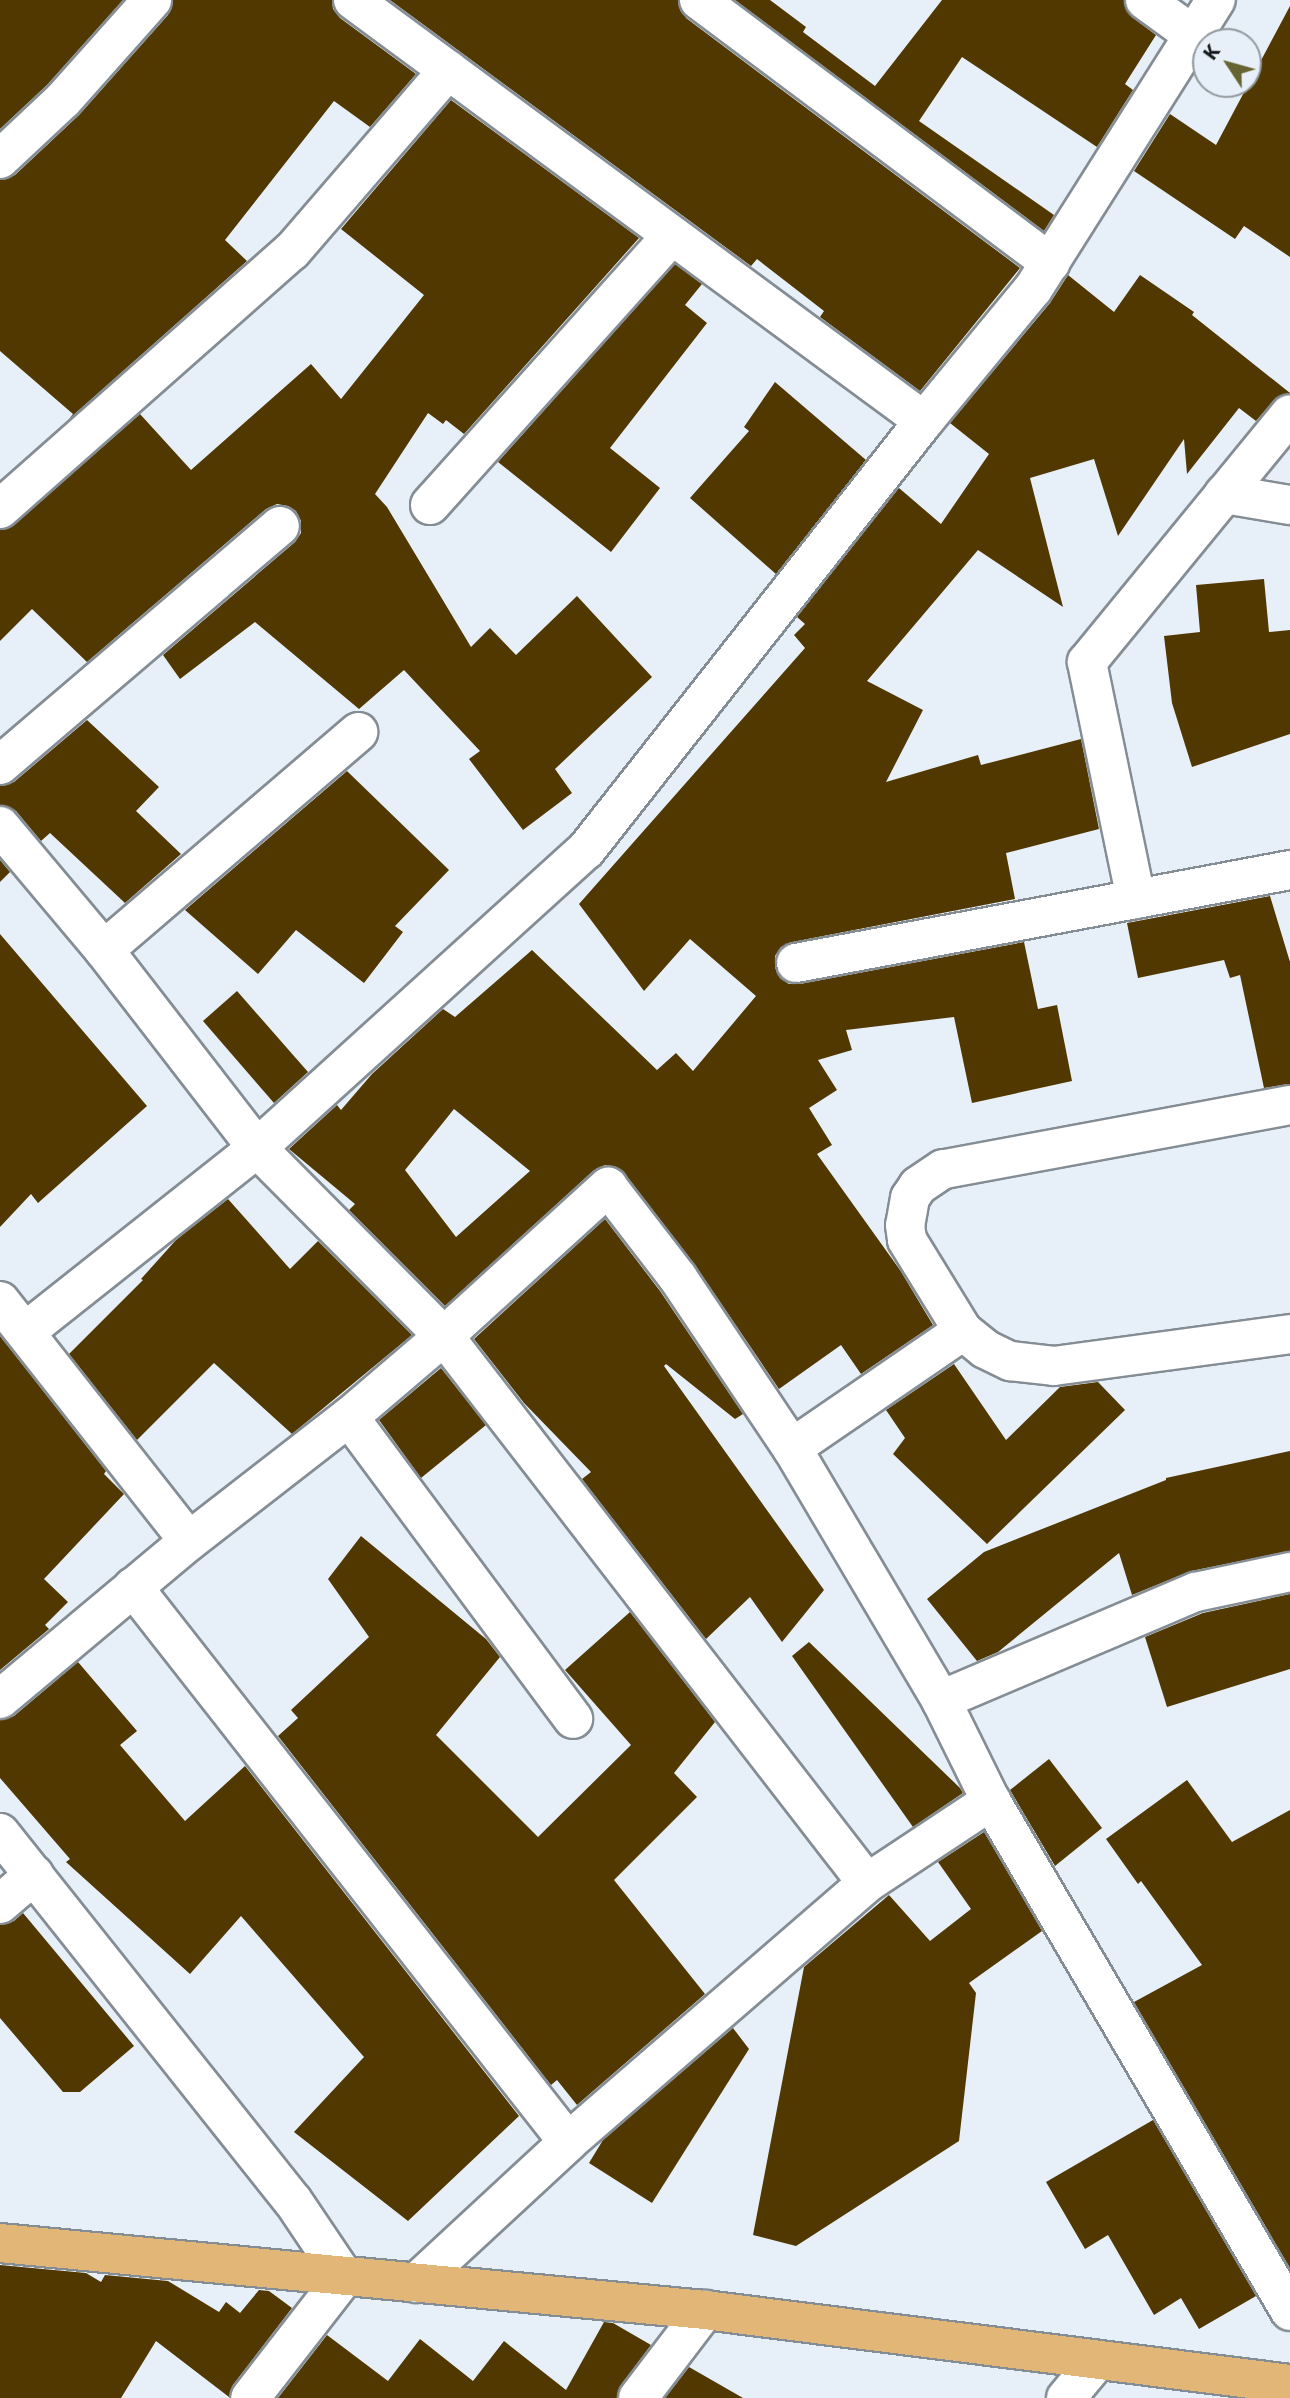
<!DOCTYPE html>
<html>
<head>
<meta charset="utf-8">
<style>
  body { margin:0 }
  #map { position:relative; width:1290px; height:2398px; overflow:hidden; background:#e7f0f8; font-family:Commissioner,sans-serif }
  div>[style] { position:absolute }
  .building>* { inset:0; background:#513700 }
  .roads { filter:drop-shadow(2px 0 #858d94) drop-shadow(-2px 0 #858d94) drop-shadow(0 2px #858d94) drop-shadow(0 -2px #858d94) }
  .minor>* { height:38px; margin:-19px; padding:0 19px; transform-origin:19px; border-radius:19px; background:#fff }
  .major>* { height:38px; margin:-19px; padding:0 19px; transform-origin:19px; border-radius:19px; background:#e1b676 }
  span { translate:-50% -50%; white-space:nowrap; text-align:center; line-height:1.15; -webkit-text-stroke:7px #e7f0f8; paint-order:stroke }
  .north { position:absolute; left:1192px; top:28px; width:70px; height:70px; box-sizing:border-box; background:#e7f0f8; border:2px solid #939a9f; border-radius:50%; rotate:306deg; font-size:19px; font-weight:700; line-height:28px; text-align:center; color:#15181a }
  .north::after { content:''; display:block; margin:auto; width:24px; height:32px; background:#676431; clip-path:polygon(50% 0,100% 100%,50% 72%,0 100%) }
</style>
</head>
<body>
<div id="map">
  <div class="building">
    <div style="clip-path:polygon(0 0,123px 0,47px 85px,0 129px)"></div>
    <div style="clip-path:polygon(173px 0,332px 0,333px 9px,340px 18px,416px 74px,370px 127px,334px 101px,225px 240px,247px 261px,69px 419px,73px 414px,0 351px,0 180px,15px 175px,79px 115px,168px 15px)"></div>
    <div style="clip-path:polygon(390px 0,678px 0,686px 18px,1020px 268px,920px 391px,820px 317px,824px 311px,757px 259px,751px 266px)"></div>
    <div style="clip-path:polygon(735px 0,770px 0,806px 27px,803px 32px,875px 86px,942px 0,1124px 0,1132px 17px,1156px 35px,1125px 84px,1133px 90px,1097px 147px,962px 57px,919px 121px,1054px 215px,1044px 231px)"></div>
    <div style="clip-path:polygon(1290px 6px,1290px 257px,1244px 226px,1235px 239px,1134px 171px,1170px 114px,1216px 145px)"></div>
    <div style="clip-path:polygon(451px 100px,639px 238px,464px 434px,446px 420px,443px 424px,428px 413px,375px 494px,387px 507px,471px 647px,490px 628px,516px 655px,577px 596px,652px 677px,555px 769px,572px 793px,523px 830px,469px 759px,480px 751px,404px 670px,359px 709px,255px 622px,180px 679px,163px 655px,295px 542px,301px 533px,301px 521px,296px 511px,288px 506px,277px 504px,266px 509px,87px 662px,32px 609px,0 641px,0 530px,14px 525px,140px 414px,191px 470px,311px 364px,341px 399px,424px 295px,341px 229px)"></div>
    <div style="clip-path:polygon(675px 264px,702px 284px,685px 305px,707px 323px,610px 448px,660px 488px,611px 552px,498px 462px)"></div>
    <div style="clip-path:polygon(evenodd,1068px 275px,1114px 312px,1140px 275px,1194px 312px,1192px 315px,1290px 393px,1274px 400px,1256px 421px,1239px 408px,1187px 474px,1184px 439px,1118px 536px,1094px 459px,1030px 478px,1063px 607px,978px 550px,867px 681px,923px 710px,886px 782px,978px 755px,981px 765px,1081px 739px,1099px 829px,1006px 853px,1015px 899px,792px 942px,781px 947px,775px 956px,775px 968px,780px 978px,789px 984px,800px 984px,1024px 942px,1038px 1009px,1057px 1005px,1072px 1081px,972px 1103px,954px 1017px,846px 1030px,852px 1050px,818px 1060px,837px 1090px,809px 1108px,832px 1145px,817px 1154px,900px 1270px,933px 1325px,861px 1374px,841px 1345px,779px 1389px,695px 1265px,625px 1174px,616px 1167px,605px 1165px,593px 1171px,445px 1306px,349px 1210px,355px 1204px,289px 1149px,337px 1105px,341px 1110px,372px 1074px,443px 1009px,455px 1017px,532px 950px,657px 1070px,676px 1053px,693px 1071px,756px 996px,690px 939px,644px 991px,579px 904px,805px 648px,794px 635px,805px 624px,797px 617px,899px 488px,941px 524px,989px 454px,950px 423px,1050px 303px,1068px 275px,454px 1109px,530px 1171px,456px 1237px,405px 1170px,454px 1109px)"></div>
    <div style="clip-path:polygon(775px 382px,866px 460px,776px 574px,690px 498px,749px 431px,744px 427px)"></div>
    <div style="clip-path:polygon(1264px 579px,1269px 632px,1290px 630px,1290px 734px,1192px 767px,1172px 703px,1164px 636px,1200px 632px,1196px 585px)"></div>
    <div style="clip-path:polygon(87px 720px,159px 787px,136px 811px,181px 854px,125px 903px,50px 833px,41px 841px,16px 811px,0 805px,0 786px,14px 782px)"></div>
    <div style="clip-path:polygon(347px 771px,449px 870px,395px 926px,403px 932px,364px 983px,296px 930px,258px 974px,185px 910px)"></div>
    <div style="clip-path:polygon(0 860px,10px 872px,0 882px)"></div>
    <div style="clip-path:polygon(1270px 896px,1290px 962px,1290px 1084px,1264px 1088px,1240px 975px,1230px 978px,1224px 960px,1138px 978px,1127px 923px)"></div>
    <div style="clip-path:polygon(0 934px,147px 1106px,38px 1203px,31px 1194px,0 1227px)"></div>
    <div style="clip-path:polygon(237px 991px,308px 1072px,274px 1103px,203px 1021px)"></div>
    <div style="clip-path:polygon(228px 1199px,290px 1269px,318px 1241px,412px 1335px,292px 1434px,214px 1363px,137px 1440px,69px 1354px,143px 1280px,141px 1279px,176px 1240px)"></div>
    <div style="clip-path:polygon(605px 1219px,660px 1291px,743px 1414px,735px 1419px,666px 1364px,664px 1366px,824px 1590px,782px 1642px,750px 1597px,706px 1639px,582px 1479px,591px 1472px,524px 1403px,474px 1339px)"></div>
    <div style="clip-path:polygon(0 1336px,106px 1471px,104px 1474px,124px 1494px,44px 1579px,68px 1602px,45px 1625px,49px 1629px,0 1670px)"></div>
    <div style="clip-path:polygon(954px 1364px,1006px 1440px,1060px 1387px,1098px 1382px,1125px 1410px,987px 1544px,893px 1454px,905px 1438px,886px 1410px)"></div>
    <div style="clip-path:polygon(441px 1368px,486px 1425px,421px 1478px,379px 1420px)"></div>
    <div style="clip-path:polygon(1290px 1451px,1290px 1551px,1191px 1571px,1132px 1595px,1119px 1553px,998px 1652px,977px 1661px,927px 1599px,984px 1552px,1166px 1480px,1166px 1478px)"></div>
    <div style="clip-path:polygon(361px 1536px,486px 1639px,500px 1657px,436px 1735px,538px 1837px,631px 1745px,565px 1670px,630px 1612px,715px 1722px,674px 1773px,697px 1797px,614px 1880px,705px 1994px,577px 2105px,557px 2080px,551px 2085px,278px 1736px,298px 1718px,291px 1710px,369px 1637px,328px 1579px)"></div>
    <div style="clip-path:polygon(1290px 1594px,1290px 1669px,1167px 1707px,1145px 1637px,1203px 1613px)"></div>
    <div style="clip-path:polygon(809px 1642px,960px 1788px,963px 1793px,913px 1827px,792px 1656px)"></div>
    <div style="clip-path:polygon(78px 1662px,137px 1731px,120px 1745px,185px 1821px,245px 1766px,519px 2116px,408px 2221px,294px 2132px,364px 2057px,241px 1916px,190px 1974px,66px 1862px,70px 1859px,0 1778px,0 1720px,14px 1716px)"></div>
    <div style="clip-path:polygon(1049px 1759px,1102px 1828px,1055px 1866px,1010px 1790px)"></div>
    <div style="clip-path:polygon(1187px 1780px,1232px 1842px,1290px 1810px,1290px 2268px,1134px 2002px,1202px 1965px,1141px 1881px,1138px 1884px,1106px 1839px)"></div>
    <div style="clip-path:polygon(984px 1832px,1042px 1931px,969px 1983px,976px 1993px,959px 2141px,796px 2246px,753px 2235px,804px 1967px,889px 1895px,930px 1941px,971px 1909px,938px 1862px)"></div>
    <div style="clip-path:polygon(23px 1913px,134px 2046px,80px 2092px,63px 2092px,0 2018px,0 1925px,14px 1921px)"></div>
    <div style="clip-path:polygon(733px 2028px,749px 2049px,652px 2203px,589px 2163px,603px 2140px)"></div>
    <div style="clip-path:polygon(1153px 2120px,1256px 2296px,1199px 2329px,1181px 2298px,1154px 2315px,1108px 2235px,1085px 2249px,1046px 2182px)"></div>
    <div style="clip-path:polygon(0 2265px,86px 2273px,101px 2282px,105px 2275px,168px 2281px,219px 2312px,226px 2302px,240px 2313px,259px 2290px,269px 2291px,292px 2308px,233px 2385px,229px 2397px,156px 2341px,121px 2398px,0 2398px)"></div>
    <div style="clip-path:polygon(604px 2322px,613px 2323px,651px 2345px,621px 2385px,617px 2398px,278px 2398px,327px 2335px,388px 2381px,420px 2339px,473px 2381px,504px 2341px,566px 2390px)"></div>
    <div style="clip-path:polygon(689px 2367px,743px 2398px,665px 2398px)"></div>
  </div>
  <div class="roads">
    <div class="minor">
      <div style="left:353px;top:0;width:709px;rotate:36.4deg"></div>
      <div style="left:699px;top:0;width:439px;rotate:36.8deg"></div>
      <div style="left:1145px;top:0;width:59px;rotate:36.1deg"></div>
      <div style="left:0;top:159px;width:86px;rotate:-43.1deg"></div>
      <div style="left:63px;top:100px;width:134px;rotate:-48.3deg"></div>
      <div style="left:1224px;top:494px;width:67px;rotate:9.5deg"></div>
      <div style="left:430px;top:505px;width:361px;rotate:-48.1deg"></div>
      <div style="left:0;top:509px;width:390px;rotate:-41.5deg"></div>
      <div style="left:292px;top:251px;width:239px;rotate:-49.2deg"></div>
      <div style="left:0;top:765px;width:368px;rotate:-40.5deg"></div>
      <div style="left:0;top:826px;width:162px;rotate:50deg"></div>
      <div style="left:104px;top:950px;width:250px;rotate:52.3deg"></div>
      <div style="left:257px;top:1148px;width:265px;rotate:45.2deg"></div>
      <div style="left:444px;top:1336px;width:691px;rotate:52.28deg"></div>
      <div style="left:1136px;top:899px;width:242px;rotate:-101.7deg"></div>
      <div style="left:1087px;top:662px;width:320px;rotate:-50.7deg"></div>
      <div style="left:104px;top:950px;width:335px;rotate:-40.6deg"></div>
      <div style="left:796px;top:963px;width:503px;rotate:-10.66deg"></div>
      <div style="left:1290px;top:1105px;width:353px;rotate:169.5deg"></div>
      <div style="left:943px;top:1169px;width:30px;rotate:146deg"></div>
      <div style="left:918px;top:1186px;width:14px;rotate:124deg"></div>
      <div style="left:910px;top:1198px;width:27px;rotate:100deg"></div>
      <div style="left:905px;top:1225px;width:15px;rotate:82deg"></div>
      <div style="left:907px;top:1240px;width:107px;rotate:58.4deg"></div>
      <div style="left:963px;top:1331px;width:28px;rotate:39deg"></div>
      <div style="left:985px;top:1349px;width:28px;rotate:26deg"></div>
      <div style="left:1010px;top:1361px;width:44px;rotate:6.5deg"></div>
      <div style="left:1054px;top:1366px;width:238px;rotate:-7.7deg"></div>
      <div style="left:0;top:1301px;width:305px;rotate:51.8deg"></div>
      <div style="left:25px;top:1332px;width:296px;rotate:-38.4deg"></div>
      <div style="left:257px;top:1148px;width:444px;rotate:-42.2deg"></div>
      <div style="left:586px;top:850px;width:546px;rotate:-51.77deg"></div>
      <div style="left:924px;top:421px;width:171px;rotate:-50.5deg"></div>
      <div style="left:1033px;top:289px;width:342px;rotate:-57.7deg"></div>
      <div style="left:349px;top:1417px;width:376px;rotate:53.4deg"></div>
      <div style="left:792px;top:1448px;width:207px;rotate:-34.4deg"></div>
      <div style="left:133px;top:1587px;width:705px;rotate:51.91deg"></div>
      <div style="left:0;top:1699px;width:246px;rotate:-39.9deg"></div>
      <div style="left:189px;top:1541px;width:202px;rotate:-37.8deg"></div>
      <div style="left:349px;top:1417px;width:125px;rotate:-40.5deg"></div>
      <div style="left:444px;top:1336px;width:222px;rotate:-42.3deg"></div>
      <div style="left:608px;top:1187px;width:115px;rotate:52.4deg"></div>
      <div style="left:678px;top:1278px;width:205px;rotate:56.2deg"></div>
      <div style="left:792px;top:1448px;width:293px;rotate:59.4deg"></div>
      <div style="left:941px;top:1700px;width:113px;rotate:63.7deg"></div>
      <div style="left:991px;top:1801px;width:591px;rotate:59.62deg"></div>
      <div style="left:941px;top:1700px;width:277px;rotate:-23deg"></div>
      <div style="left:1196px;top:1592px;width:96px;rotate:-12deg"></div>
      <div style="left:0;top:1833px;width:470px;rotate:51.5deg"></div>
      <div style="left:293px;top:2201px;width:92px;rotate:56.1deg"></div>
      <div style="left:344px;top:2277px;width:153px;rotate:127.8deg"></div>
      <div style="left:0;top:1904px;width:45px;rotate:-40.5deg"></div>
      <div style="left:416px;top:2283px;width:207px;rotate:-42.8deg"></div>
      <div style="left:568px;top:2142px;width:396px;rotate:-40.9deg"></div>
      <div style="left:867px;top:1883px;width:149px;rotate:-33.5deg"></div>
      <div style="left:638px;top:2398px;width:111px;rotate:-52.7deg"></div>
      <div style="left:1066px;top:2398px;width:47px;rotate:-50.2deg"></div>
    </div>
    <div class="major">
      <div style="left:0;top:2243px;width:708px;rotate:5.43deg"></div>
      <div style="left:705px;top:2310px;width:590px;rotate:7.21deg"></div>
    </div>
  </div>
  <div class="north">K</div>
</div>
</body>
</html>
